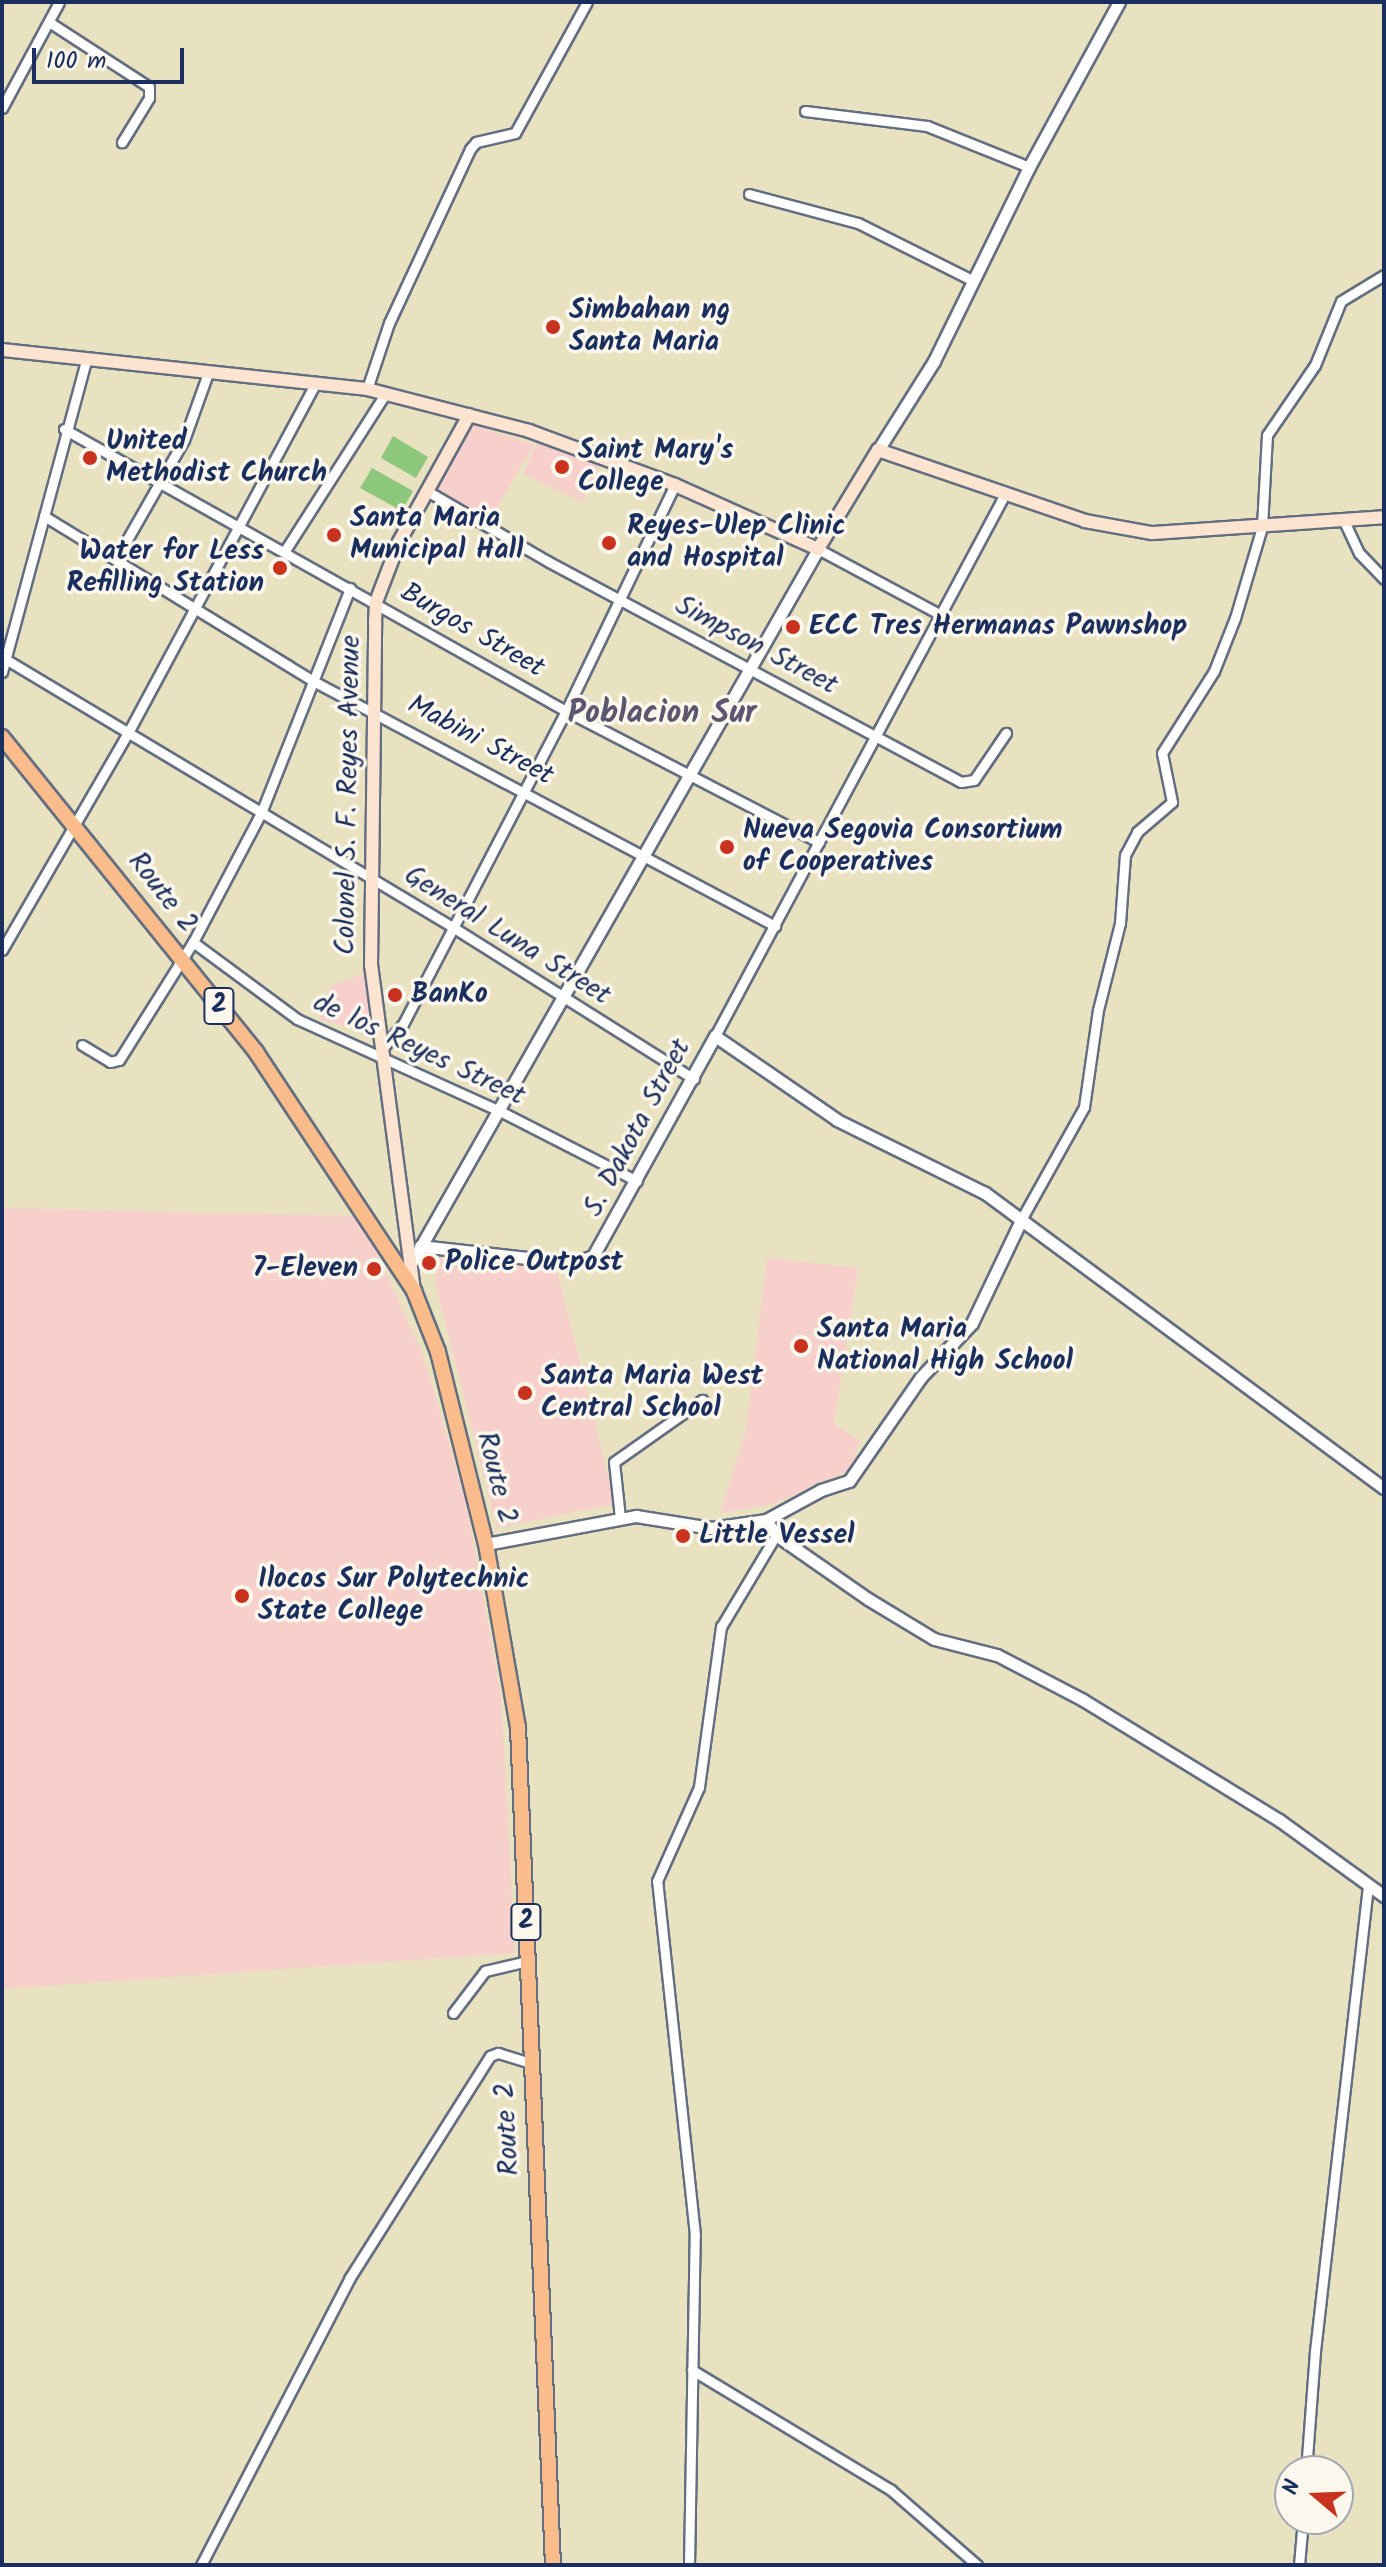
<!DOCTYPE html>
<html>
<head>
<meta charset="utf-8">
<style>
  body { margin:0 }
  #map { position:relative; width:1386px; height:2567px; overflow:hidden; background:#e9e2c1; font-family:Kalam,sans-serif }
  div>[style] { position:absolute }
  .built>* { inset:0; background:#f7d0cc }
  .green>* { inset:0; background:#8dc77b }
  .roads { filter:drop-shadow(2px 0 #636e81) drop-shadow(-2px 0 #636e81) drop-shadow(0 2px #636e81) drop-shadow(0 -2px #636e81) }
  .minor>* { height:9px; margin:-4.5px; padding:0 4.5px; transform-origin:4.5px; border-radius:4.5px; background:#fff }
  .tertiary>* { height:11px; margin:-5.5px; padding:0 5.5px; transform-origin:5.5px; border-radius:5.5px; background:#fff }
  .secondary>* { height:12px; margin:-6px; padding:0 6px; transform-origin:6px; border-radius:6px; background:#fde4d0 }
  .trunk>* { height:14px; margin:-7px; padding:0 7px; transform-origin:7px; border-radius:7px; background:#f9bc8a }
  .dots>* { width:22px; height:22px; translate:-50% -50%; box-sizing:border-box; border:4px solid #fbf7ec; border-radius:50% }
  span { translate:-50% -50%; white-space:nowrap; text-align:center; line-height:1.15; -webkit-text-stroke:7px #fbf7ec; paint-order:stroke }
  .shield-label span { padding:2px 6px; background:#fbf7ec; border:2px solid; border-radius:6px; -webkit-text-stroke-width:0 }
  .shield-label { font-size:26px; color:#1b2f5e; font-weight:700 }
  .poi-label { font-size:28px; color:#1b2f5e; font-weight:700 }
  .left { translate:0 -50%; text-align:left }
  .right { translate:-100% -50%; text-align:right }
  .street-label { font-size:28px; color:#1b2f5e }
  .quarter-label { font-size:32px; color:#5c576e; font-weight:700 }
  .frame { position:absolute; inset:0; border:4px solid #1b2f5e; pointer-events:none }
  .north { position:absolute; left:1274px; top:2455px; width:80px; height:80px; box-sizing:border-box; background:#fbf7ec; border:2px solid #a1a7b3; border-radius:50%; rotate:289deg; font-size:22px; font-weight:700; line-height:32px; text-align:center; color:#1b2f5e }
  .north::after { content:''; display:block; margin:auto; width:28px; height:36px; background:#c8321e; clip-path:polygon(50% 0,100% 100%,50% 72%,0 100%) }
  .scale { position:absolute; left:32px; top:48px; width:152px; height:36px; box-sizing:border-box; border:4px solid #1b2f5e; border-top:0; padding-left:10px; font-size:24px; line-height:28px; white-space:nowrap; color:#1b2f5e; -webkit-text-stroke:6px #fbf7ec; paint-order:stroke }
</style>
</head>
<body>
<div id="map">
  <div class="built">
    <div style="clip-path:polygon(473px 425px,534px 444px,489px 522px,437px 489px)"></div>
    <div style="clip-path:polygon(540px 436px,601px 460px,583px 502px,523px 474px)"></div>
    <div style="clip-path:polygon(367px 972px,377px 1035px,319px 1019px,330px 987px)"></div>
    <div style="clip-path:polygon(2px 1208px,353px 1216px,373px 1245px,423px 1354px,465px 1498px,501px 1693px,515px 1953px,2px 1989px)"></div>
    <div style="clip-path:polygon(441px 1248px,555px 1262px,615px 1504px,497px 1528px,435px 1282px)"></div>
    <div style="clip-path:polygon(767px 1258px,858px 1268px,834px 1424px,860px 1441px,850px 1470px,774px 1504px,720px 1513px,746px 1431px)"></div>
  </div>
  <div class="green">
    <div style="clip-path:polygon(393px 436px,428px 457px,416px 478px,381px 458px)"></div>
    <div style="clip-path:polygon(372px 468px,413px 491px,402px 511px,360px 488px)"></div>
  </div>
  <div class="roads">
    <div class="minor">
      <div style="left:49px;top:22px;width:119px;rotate:33deg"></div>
      <div style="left:149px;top:87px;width:11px;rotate:90deg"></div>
      <div style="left:149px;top:98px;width:52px;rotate:121.5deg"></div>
      <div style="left:2px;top:108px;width:120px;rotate:-61.7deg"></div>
      <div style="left:805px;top:111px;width:123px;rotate:7deg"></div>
      <div style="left:927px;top:126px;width:110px;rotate:21.9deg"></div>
      <div style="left:749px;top:194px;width:113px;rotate:14.9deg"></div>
      <div style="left:858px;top:223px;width:127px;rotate:26.6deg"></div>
      <div style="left:367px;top:389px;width:70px;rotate:-71.6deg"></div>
      <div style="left:389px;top:323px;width:192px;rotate:-65deg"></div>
      <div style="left:470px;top:149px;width:9px;rotate:-49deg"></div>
      <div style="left:476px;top:142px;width:40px;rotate:-13deg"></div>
      <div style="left:515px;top:133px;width:149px;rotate:-61.2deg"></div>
      <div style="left:64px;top:429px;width:576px;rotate:29.33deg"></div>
      <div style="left:566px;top:711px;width:285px;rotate:27.4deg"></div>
      <div style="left:427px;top:491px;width:141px;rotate:30.2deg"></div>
      <div style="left:549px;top:562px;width:467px;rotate:28.1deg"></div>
      <div style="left:961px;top:782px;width:13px;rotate:-9deg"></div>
      <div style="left:974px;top:780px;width:57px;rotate:-55.8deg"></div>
      <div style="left:44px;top:516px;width:318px;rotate:31.5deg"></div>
      <div style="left:315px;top:682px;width:521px;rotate:27.94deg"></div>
      <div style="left:1344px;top:521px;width:35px;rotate:65deg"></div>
      <div style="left:1359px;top:553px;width:36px;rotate:46deg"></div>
      <div style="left:286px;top:549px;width:184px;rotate:-57.4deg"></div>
      <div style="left:818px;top:549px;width:142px;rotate:28.2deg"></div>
      <div style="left:116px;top:559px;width:137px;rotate:-60.3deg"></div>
      <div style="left:184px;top:440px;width:71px;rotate:-70.3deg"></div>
      <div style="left:7px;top:660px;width:518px;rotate:30.93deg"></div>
      <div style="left:451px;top:926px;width:287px;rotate:32.2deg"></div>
      <div style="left:2px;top:672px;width:323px;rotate:-74.9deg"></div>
      <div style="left:193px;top:942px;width:129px;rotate:36.5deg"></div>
      <div style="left:297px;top:1019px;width:221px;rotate:24.4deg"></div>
      <div style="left:498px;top:1110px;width:156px;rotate:27.1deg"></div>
      <div style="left:2px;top:950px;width:253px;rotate:-59.9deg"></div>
      <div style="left:129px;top:731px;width:394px;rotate:-61.8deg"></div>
      <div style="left:715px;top:1036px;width:615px;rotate:-61.85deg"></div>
      <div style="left:82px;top:1045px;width:33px;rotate:31deg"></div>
      <div style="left:110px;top:1062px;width:9px;rotate:-13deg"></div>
      <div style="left:119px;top:1060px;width:139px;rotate:-57.9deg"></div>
      <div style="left:193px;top:942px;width:146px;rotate:-62.2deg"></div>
      <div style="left:261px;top:813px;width:242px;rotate:-68.4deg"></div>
      <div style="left:382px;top:1049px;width:33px;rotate:-50deg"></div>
      <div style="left:403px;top:1024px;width:353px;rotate:-62.5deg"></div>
      <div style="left:566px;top:711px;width:251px;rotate:-64.3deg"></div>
      <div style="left:1022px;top:1218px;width:127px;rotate:-60.8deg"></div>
      <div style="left:1084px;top:1107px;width:98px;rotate:-81.8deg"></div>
      <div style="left:1098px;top:1010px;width:90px;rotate:-75.8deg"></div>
      <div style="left:1120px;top:923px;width:68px;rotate:-85.8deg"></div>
      <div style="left:1125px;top:855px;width:26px;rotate:-62deg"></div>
      <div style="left:1137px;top:832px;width:46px;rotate:-40.6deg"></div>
      <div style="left:1172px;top:802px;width:50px;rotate:-101.5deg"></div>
      <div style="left:1162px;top:753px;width:97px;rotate:-57.6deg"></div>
      <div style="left:1214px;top:671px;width:57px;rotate:-68.4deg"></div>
      <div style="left:1235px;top:618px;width:95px;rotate:-73.5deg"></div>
      <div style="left:1262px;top:527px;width:92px;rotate:-86.9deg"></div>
      <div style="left:1267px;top:435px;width:85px;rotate:-55.6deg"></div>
      <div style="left:1315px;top:365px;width:69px;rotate:-67.9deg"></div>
      <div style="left:1341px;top:301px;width:50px;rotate:-31.2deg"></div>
      <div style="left:620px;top:1518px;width:56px;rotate:-96.1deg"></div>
      <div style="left:614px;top:1462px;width:108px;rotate:-35.2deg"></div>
      <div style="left:453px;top:2013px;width:53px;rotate:-52.7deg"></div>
      <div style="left:485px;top:1971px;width:43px;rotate:-13.4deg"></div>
      <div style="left:692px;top:2370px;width:232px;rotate:31.1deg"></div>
      <div style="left:891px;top:2490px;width:114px;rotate:41.1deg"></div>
      <div style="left:1306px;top:2471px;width:120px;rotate:-85.7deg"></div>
      <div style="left:1315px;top:2351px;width:467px;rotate:-83.5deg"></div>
      <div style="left:201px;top:2565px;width:322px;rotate:-62.6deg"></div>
      <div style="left:349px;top:2279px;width:264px;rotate:-57.7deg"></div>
      <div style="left:490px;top:2056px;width:9px;rotate:-21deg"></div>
      <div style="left:498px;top:2053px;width:34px;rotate:17deg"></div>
      <div style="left:689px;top:2565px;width:330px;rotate:-89deg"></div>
      <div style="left:695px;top:2235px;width:356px;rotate:-96.1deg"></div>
      <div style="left:657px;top:1881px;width:103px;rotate:-65.9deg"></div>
      <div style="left:699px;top:1787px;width:162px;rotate:-82.2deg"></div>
      <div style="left:721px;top:1627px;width:107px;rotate:-59.1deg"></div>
      <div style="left:1299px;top:2565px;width:46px;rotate:-85deg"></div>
    </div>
    <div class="tertiary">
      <div style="left:878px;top:450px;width:105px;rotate:-57.8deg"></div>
      <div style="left:934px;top:361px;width:216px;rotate:-63.9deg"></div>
      <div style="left:1029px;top:167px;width:188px;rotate:-61.4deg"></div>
      <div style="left:420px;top:1246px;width:153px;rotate:6.4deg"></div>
      <div style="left:572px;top:1263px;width:22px;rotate:-18deg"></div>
      <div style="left:593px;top:1256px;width:252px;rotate:-61deg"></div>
      <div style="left:715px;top:1036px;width:148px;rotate:34.5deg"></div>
      <div style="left:837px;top:1120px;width:165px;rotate:26.3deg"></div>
      <div style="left:985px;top:1193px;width:496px;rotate:36.5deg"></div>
      <div style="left:412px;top:1262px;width:820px;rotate:-60.34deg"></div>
      <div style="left:766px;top:1520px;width:18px;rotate:56deg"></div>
      <div style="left:776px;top:1535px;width:112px;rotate:34.8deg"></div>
      <div style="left:868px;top:1599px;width:77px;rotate:31.2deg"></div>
      <div style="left:934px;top:1639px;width:65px;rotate:14.3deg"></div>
      <div style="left:997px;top:1655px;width:97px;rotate:27.6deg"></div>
      <div style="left:1083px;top:1700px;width:230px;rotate:31.5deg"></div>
      <div style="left:1279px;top:1820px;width:130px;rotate:35.9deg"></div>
      <div style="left:486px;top:1544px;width:153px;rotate:-10.6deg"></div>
      <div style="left:636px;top:1516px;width:76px;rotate:9.1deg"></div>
      <div style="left:711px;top:1528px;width:56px;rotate:-8.3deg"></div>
      <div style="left:766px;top:1520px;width:63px;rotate:-28.6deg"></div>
      <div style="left:821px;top:1490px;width:29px;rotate:-18deg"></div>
      <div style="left:849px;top:1481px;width:126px;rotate:-55.3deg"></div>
      <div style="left:921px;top:1377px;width:74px;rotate:-46.6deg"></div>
      <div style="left:972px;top:1323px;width:116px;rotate:-64.5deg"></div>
    </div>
    <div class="secondary">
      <div style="left:2px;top:350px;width:367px;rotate:6.1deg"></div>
      <div style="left:367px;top:389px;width:167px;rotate:14.5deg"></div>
      <div style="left:529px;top:431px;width:156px;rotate:20.3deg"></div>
      <div style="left:675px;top:485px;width:157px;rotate:24.1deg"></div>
      <div style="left:818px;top:549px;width:116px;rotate:-58.8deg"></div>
      <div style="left:878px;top:450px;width:219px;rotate:18.9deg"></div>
      <div style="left:1085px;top:521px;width:68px;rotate:10.2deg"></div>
      <div style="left:1152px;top:533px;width:233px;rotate:-3.9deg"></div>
      <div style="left:414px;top:1291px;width:328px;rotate:-97.5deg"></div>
      <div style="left:371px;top:966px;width:344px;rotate:-89.3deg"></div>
      <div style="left:375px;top:622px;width:20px;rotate:-87deg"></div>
      <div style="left:376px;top:602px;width:64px;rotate:-69deg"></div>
      <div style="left:399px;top:542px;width:145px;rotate:-61.1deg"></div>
    </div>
    <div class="trunk">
      <div style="left:2px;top:737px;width:405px;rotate:51.1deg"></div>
      <div style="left:256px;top:1052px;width:287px;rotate:56.5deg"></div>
      <div style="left:414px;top:1291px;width:66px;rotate:68.5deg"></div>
      <div style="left:438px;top:1352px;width:198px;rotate:76deg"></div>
      <div style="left:486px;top:1544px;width:186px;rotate:80.1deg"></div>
      <div style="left:518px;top:1727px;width:839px;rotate:87.61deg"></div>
    </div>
  </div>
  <div class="dots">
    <div style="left:553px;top:327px;background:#c8321e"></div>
    <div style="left:90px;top:458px;background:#c8321e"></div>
    <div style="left:562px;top:467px;background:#c8321e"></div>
    <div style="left:334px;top:535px;background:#c8321e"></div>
    <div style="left:609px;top:543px;background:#c8321e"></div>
    <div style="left:280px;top:568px;background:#c8321e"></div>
    <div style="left:793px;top:627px;background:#c8321e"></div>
    <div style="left:727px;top:847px;background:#c8321e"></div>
    <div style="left:395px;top:995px;background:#c8321e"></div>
    <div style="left:429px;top:1263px;background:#c8321e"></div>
    <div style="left:374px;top:1269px;background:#c8321e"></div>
    <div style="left:801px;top:1346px;background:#c8321e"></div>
    <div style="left:525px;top:1393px;background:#c8321e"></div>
    <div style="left:683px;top:1536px;background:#c8321e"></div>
    <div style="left:242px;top:1596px;background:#c8321e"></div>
  </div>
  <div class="shield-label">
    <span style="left:219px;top:1006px">2</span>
    <span style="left:526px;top:1922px">2</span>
  </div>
  <div class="poi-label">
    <span class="left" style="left:569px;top:327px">Simbahan ng<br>Santa Maria</span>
    <span class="left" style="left:106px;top:458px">United<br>Methodist Church</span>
    <span class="left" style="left:578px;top:467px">Saint Mary's<br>College</span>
    <span class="left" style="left:350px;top:535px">Santa Maria<br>Municipal Hall</span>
    <span class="left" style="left:627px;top:543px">Reyes-Ulep Clinic<br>and Hospital</span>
    <span class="right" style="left:264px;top:568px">Water for Less<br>Refilling Station</span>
    <span class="left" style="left:809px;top:627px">ECC Tres Hermanas Pawnshop</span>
    <span class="left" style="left:743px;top:847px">Nueva Segovia Consortium<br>of Cooperatives</span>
    <span class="left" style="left:411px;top:995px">BanKo</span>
    <span class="left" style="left:445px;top:1263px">Police Outpost</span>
    <span class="right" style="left:358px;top:1269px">7-Eleven</span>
    <span class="left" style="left:817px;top:1346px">Santa Maria<br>National High School</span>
    <span class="left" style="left:541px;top:1393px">Santa Maria West<br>Central School</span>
    <span class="left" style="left:699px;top:1536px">Little Vessel</span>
    <span class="left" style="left:258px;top:1596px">Ilocos Sur Polytechnic<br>State College</span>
  </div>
  <div class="street-label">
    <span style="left:472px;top:631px;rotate:30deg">Burgos Street</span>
    <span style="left:756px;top:646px;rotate:28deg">Simpson Street</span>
    <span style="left:480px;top:741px;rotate:28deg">Mabini Street</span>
    <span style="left:349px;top:795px;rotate:-89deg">Colonel S. F. Reyes Avenue</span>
    <span style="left:162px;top:893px;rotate:52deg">Route 2</span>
    <span style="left:507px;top:936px;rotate:32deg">General Luna Street</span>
    <span style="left:419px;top:1050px;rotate:25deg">de los Reyes Street</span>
    <span style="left:638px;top:1128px;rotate:-62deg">S. Dakota Street</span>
    <span style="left:496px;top:1478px;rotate:76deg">Route 2</span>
    <span style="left:508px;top:2129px;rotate:-93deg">Route 2</span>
  </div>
  <div class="quarter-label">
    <span style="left:662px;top:714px">Poblacion Sur</span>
  </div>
  <div class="frame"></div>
  <div class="north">N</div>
  <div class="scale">100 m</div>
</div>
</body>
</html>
